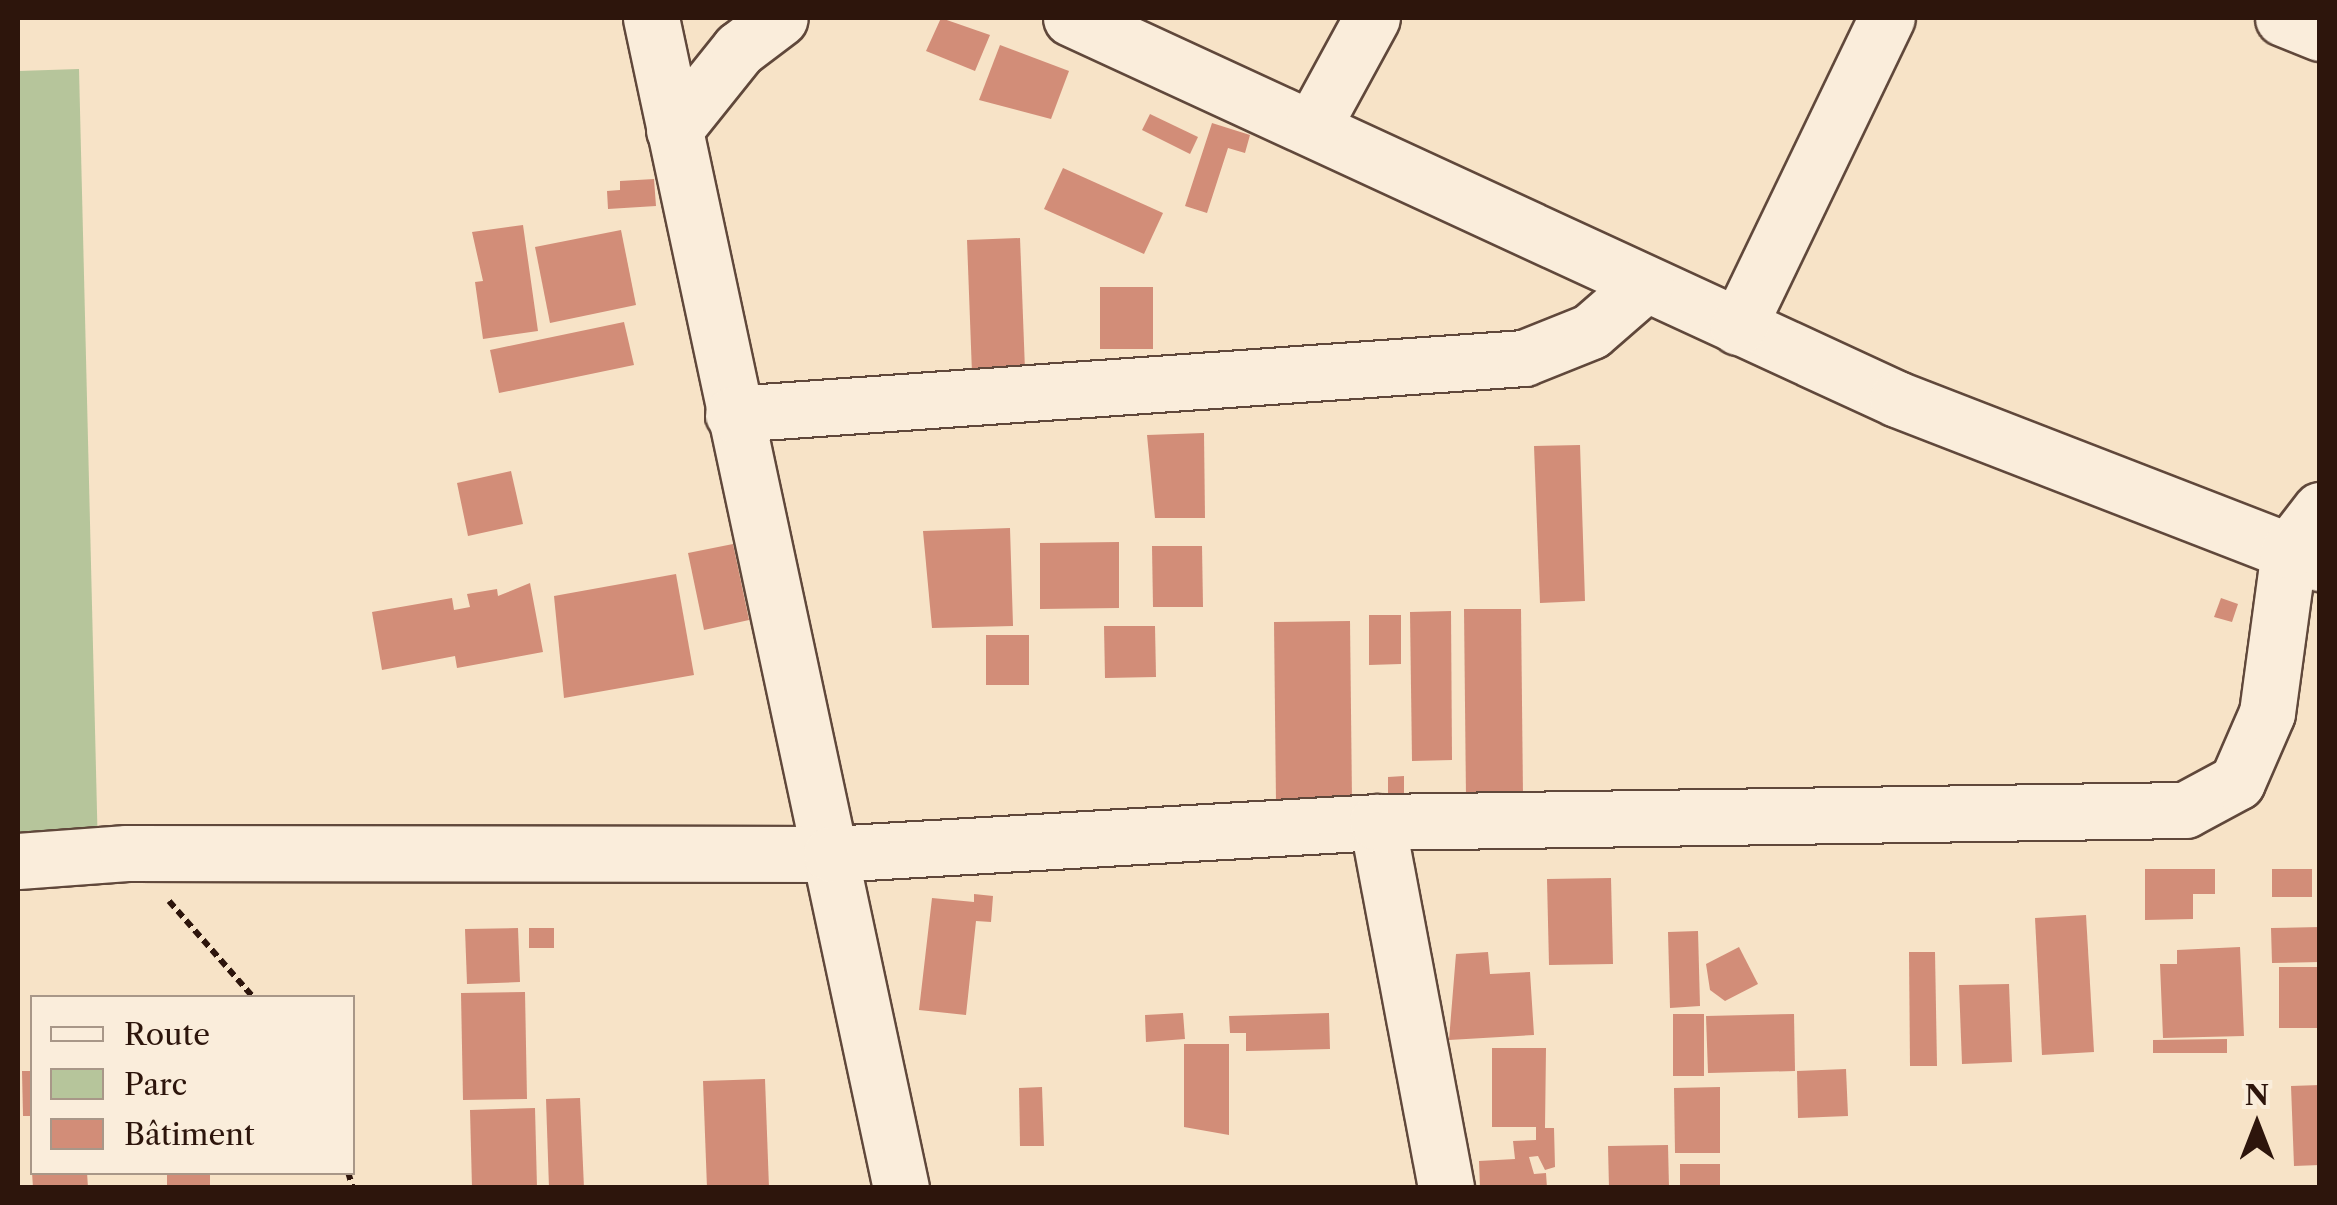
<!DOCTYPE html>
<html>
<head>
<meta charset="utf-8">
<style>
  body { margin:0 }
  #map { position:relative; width:2337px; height:1205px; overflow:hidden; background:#f7e3c7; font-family:"Libre Caslon Text",serif }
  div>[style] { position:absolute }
  .green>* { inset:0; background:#b6c59b }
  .building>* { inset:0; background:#d28d78 }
  .path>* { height:6px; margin-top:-3px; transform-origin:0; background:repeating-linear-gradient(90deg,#2d150c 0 8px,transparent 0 13px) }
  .roads { filter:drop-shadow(2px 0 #60483b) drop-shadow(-2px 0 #60483b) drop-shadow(0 2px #60483b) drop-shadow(0 -2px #60483b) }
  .minor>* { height:55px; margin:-27.5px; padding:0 27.5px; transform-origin:27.5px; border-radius:27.5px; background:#faeddb }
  span { translate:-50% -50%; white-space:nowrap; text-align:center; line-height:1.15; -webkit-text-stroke:8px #faeddb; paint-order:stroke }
  .frame { position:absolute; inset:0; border:20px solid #2d150c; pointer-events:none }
  .legend { position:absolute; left:30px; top:995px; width:325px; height:180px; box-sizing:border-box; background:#faeddb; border:2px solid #a89788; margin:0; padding:12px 18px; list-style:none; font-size:30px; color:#2d150c }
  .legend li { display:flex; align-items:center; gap:20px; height:50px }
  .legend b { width:50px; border:2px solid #a89788 }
  .north { position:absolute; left:2207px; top:1075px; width:100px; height:100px; -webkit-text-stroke:8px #faeddb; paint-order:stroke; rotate:0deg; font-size:28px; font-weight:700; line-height:40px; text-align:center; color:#2d150c }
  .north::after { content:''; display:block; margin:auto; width:35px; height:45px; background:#2d150c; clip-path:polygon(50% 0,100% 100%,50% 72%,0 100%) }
</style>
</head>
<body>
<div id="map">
  <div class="green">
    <div style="clip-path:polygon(79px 69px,98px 853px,18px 855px,18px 71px)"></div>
  </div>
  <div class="building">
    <div style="clip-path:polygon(941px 18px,990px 35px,975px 71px,926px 51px)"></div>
    <div style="clip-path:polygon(1000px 45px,1069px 71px,1051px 119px,979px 100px)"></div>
    <div style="clip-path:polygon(1150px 114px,1198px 137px,1190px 154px,1142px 130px)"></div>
    <div style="clip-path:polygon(1212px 123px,1250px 135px,1245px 153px,1228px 148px,1207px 213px,1185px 206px)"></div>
    <div style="clip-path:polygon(1063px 168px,1163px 213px,1144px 254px,1044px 209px)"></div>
    <div style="clip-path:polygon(654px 179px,656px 206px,608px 209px,607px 191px,620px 190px,620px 181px)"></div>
    <div style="clip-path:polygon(523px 225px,538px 331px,483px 339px,475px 282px,483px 281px,472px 232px)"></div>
    <div style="clip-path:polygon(621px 230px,636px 305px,550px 323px,535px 247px)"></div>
    <div style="clip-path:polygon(1020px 238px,1025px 370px,972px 373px,967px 240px)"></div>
    <div style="clip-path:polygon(1100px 287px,1153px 287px,1153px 349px,1100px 349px)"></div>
    <div style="clip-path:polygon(624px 322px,634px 365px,499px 393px,490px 350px)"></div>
    <div style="clip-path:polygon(1204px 433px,1205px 518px,1155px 518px,1147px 435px)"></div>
    <div style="clip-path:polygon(1580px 445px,1585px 601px,1540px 603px,1534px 446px)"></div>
    <div style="clip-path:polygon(511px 471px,523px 524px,468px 536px,457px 483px)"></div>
    <div style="clip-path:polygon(1010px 528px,1013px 626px,932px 628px,923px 531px)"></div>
    <div style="clip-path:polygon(1119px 542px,1119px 608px,1040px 609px,1040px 543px)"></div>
    <div style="clip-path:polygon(733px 544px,749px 620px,704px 630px,688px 553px)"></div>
    <div style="clip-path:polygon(1152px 546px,1202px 546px,1203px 607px,1153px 607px)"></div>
    <div style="clip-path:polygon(676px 574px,694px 675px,564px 698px,554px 596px)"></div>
    <div style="clip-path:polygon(530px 583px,543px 652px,457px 668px,455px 656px,382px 670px,372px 612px,452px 598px,454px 610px,470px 607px,467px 594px,497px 589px,498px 596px)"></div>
    <div style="clip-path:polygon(2221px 598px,2238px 604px,2232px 622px,2214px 617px)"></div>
    <div style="clip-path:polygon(1464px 609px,1521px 609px,1523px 797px,1466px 798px)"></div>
    <div style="clip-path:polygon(1451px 611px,1452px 760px,1412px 761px,1410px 612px)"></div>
    <div style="clip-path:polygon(1369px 615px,1401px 615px,1401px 664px,1369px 665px)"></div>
    <div style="clip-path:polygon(1350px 621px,1352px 801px,1276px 802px,1274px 622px)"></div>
    <div style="clip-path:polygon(1104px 626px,1155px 626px,1156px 677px,1105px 678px)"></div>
    <div style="clip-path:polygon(986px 635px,1029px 635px,1029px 685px,986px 685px)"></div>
    <div style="clip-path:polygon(1404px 776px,1404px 803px,1388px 803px,1388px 777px)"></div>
    <div style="clip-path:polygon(2145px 869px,2215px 869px,2215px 894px,2193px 894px,2193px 919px,2145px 920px)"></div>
    <div style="clip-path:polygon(2272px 869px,2312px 869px,2312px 897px,2272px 897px)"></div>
    <div style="clip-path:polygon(1611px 878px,1613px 964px,1549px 965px,1547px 879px)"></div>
    <div style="clip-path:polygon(974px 894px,993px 896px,991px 922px,976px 921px,966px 1015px,919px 1010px,932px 898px,974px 902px)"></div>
    <div style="clip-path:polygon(2086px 915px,2094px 1052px,2042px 1055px,2035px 918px)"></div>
    <div style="clip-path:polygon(2320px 927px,2320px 962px,2272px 963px,2271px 928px)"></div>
    <div style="clip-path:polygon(518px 928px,520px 982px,467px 984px,465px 929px)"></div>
    <div style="clip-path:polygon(529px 928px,554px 928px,554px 948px,529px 948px)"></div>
    <div style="clip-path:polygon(1698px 931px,1700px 1006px,1670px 1008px,1668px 932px)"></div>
    <div style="clip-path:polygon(1739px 947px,1758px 984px,1725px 1001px,1710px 990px,1706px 964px)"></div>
    <div style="clip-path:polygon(2240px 947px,2244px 1036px,2163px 1038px,2160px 964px,2177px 964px,2177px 950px)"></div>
    <div style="clip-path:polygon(1488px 952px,1490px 974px,1530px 972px,1534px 1035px,1449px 1040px,1456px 954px)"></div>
    <div style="clip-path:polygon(1909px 952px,1935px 952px,1937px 1066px,1910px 1066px)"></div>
    <div style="clip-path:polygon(2279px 967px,2320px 967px,2320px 1028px,2279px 1028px)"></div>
    <div style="clip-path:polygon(2009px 984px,2012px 1062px,1962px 1064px,1959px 985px)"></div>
    <div style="clip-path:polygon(525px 992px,527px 1099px,463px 1100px,461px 993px)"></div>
    <div style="clip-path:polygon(1183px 1013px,1185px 1039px,1146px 1042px,1145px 1015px)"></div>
    <div style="clip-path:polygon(1329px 1013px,1330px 1049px,1246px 1051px,1246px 1033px,1230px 1033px,1229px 1016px)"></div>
    <div style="clip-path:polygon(1673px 1014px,1704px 1014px,1704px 1076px,1673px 1076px)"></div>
    <div style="clip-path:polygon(1794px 1014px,1795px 1071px,1708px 1073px,1706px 1016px)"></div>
    <div style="clip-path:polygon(2227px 1039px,2227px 1053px,2153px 1053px,2153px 1040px)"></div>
    <div style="clip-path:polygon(1184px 1044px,1229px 1044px,1229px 1135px,1184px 1127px)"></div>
    <div style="clip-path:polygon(1492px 1048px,1546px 1048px,1545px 1128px,1554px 1128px,1555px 1167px,1545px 1170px,1538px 1156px,1529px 1157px,1534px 1174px,1546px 1173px,1547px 1188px,1480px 1188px,1479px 1161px,1515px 1159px,1513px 1141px,1536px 1140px,1536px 1127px,1492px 1127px)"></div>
    <div style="clip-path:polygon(1846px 1069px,1848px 1116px,1798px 1118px,1797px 1071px)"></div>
    <div style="clip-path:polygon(22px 1071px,32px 1071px,32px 1116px,23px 1116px)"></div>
    <div style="clip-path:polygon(765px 1079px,769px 1188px,707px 1188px,703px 1081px)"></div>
    <div style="clip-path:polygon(2320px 1085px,2320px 1165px,2294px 1166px,2291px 1086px)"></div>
    <div style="clip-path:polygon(1042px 1087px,1044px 1146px,1020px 1146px,1019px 1088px)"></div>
    <div style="clip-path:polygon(1720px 1087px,1720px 1153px,1675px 1153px,1674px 1088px)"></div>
    <div style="clip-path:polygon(580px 1098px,584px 1188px,549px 1188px,546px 1099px)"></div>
    <div style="clip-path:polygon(535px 1108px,537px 1188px,472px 1188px,470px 1110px)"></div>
    <div style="clip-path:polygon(1668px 1145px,1669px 1188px,1609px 1188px,1608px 1146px)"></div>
    <div style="clip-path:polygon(1680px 1164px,1720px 1164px,1720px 1188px,1680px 1188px)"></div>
    <div style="clip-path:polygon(32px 1172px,87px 1172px,88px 1188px,33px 1188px)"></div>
    <div style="clip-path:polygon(167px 1172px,210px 1172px,210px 1188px,167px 1188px)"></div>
  </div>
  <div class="path">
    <div style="left:169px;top:901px;width:129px;rotate:48.8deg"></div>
    <div style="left:348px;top:1172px;width:17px;rotate:73deg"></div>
  </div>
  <div class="roads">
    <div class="minor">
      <div style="left:651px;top:18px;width:1196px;rotate:77.94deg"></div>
      <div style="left:1071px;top:18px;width:910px;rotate:24.76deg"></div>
      <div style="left:1897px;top:399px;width:454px;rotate:21.2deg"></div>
      <div style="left:2283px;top:18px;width:40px;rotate:22deg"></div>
      <div style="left:1313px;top:126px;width:123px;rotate:-61.4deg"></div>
      <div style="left:674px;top:130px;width:104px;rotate:-51.3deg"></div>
      <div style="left:739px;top:49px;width:51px;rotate:-37.1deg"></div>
      <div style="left:1738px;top:327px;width:343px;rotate:-64.3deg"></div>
      <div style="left:733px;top:414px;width:793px;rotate:-4.05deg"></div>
      <div style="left:1524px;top:358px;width:72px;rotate:-21.9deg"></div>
      <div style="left:1591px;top:331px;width:72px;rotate:-41deg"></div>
      <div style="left:1377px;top:822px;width:372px;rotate:79.3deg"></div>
      <div style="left:18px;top:861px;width:109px;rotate:-4.2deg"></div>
      <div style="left:127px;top:853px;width:704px;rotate:0.08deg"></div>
      <div style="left:831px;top:854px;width:547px;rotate:-3.35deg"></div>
      <div style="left:1377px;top:822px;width:808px;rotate:-0.85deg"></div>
      <div style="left:2185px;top:810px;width:59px;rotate:-28.3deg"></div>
      <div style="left:2237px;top:782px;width:75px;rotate:-66.5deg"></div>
      <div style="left:2267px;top:713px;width:164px;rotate:-82.3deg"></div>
      <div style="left:2289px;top:550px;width:51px;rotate:-52.2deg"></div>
    </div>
  </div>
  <div class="frame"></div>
  <ul class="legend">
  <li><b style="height:12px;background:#faeddb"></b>Route</li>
  <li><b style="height:28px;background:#b6c59b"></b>Parc</li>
  <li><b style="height:28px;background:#d28d78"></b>Bâtiment</li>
  </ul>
  <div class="north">N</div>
</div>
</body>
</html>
